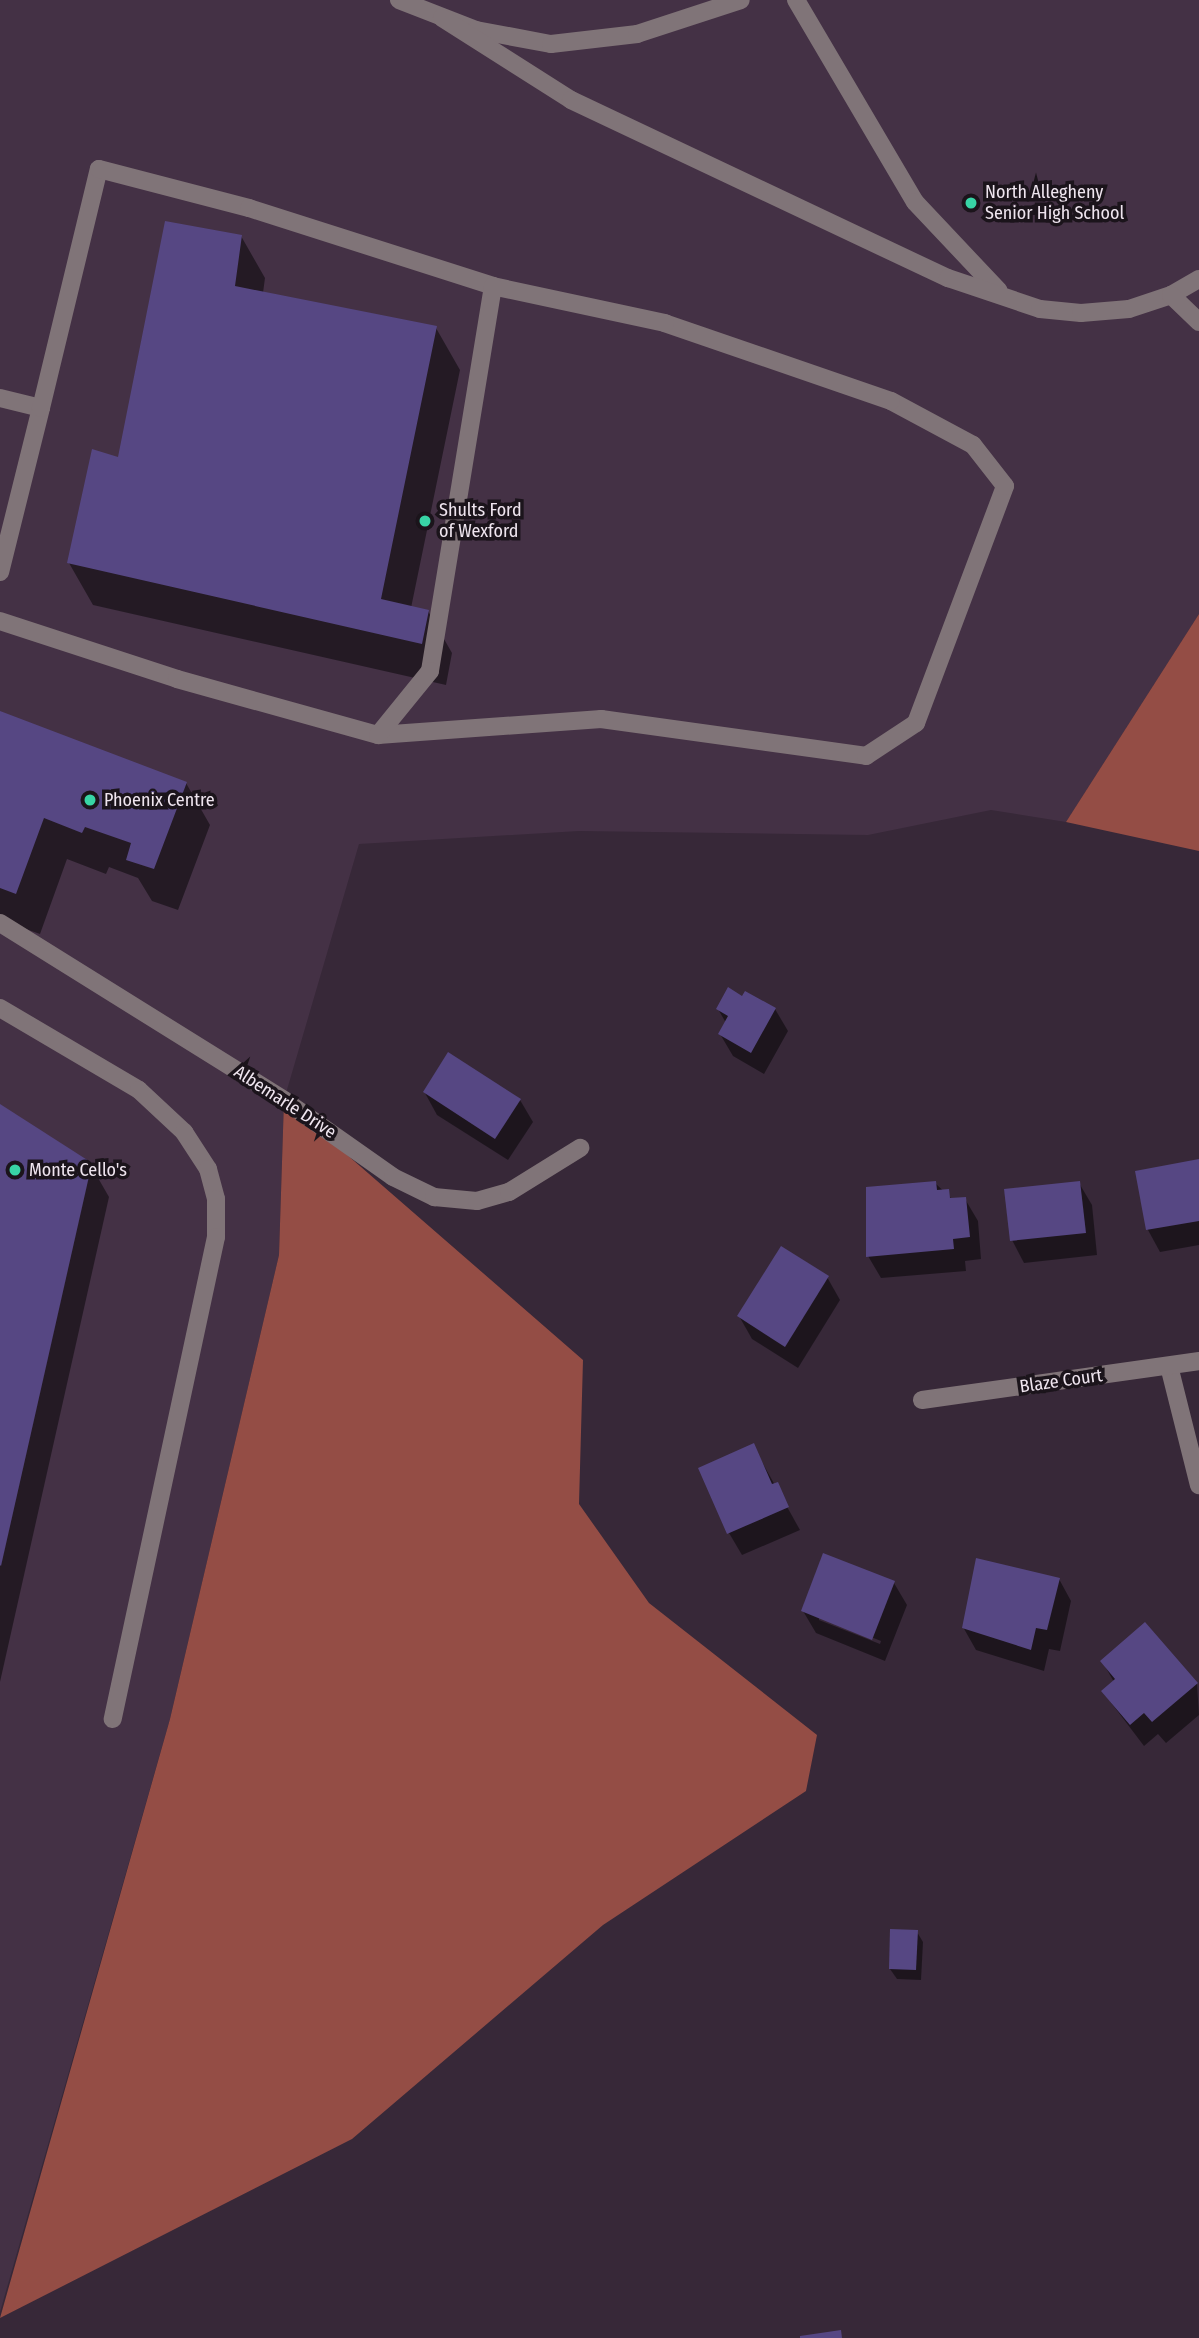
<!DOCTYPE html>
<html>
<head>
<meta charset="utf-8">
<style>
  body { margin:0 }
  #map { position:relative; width:1199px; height:2338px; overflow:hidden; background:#372838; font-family:"Fira Sans Condensed",sans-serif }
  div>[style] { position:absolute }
  .built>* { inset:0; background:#443145 }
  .forest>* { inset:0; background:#944d45 }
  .shadow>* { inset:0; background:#0007 }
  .building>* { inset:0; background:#564783 }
  .minor>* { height:18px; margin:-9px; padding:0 9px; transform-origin:9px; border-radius:9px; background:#807478 }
  .dots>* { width:19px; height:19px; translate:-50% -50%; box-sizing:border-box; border:4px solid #1b141b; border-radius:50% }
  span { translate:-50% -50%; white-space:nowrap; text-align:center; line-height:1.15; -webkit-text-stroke:7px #1b141b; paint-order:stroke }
  .poi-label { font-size:18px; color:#efe5ef }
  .left { translate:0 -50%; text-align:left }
  .street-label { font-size:18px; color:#efe5ef }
</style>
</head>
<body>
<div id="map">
  <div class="built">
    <div style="clip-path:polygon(0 0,1199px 0,1199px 614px,1066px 822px,991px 810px,868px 835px,579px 831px,359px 844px,284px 1100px,279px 1255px,170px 1719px,0 2312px)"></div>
  </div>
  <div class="forest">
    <div style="clip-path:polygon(1199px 614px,1199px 851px,1066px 822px)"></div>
    <div style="clip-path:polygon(284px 1100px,583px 1360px,579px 1504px,649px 1603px,817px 1735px,806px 1791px,603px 1925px,352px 2139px,0 2318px,170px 1719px,279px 1255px)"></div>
  </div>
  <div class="shadow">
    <div style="clip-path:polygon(241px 236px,265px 278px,263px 293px,436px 328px,460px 370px,411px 608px,428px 611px,452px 653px,446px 685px,93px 605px,69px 563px)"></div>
    <div style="clip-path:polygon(0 713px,186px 783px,210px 825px,178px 910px,152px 901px,138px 878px,109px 867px,106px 874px,67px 859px,40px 934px,0 920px)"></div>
    <div style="clip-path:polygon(743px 998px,775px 1009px,788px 1031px,764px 1074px,733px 1056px,720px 1034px,726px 1023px,718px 1009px)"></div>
    <div style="clip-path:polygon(425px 1093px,520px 1100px,533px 1122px,508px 1160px,437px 1115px)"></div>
    <div style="clip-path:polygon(0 1106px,90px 1164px,109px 1197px,0 1682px)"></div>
    <div style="clip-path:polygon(1199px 1161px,1199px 1245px,1160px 1252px,1148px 1230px,1137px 1172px)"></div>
    <div style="clip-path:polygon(935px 1183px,953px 1200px,965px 1199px,978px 1221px,981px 1259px,965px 1261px,966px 1271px,881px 1278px,868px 1256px)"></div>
    <div style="clip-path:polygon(1079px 1183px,1092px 1205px,1097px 1255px,1024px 1263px,1012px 1240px)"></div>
    <div style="clip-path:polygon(827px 1277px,840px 1300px,798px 1368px,752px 1339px,739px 1316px)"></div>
    <div style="clip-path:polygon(753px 1446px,800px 1530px,742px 1555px,729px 1533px)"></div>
    <div style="clip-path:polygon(1059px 1579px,1071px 1601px,1060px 1651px,1049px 1649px,1044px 1671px,976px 1650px,963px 1627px)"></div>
    <div style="clip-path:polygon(evenodd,894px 1583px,907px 1605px,885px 1661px,816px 1633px,803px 1611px,894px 1583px,819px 1616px,881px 1641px,880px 1644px,819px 1620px,819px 1616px)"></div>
    <div style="clip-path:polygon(1102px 1661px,1197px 1684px,1199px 1715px,1166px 1743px,1158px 1734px,1144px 1746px,1103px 1692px,1114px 1682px)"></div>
    <div style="clip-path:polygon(917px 1932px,923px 1942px,921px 1980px,897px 1979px,890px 1969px)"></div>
  </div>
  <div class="building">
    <div style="clip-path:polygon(165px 221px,242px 235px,235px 286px,437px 326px,381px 599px,429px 610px,422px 644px,67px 563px,92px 449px,118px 457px)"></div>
    <div style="clip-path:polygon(0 711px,187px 782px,154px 869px,126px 860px,131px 843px,85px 827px,82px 833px,44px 818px,16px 894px,0 888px)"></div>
    <div style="clip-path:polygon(728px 987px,742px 996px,745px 991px,776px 1008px,751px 1053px,718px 1034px,728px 1016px,716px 1009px)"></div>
    <div style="clip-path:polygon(448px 1052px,521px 1099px,495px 1139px,423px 1092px)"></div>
    <div style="clip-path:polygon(0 1104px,92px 1163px,1px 1566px,0 1565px)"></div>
    <div style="clip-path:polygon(1199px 1159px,1199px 1221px,1146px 1230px,1135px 1171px)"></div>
    <div style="clip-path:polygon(936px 1181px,937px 1190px,949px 1189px,950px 1198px,966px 1197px,970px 1237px,953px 1239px,954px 1249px,866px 1257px,866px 1187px)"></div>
    <div style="clip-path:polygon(1080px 1181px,1086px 1233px,1010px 1241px,1004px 1189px)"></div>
    <div style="clip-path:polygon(781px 1246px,829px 1276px,785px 1347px,737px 1316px)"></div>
    <div style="clip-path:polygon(754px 1443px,772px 1484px,778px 1482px,789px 1507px,727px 1534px,698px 1468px)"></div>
    <div style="clip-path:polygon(823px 1553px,895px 1581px,872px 1640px,801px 1611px)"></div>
    <div style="clip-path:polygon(976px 1558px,1060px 1578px,1047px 1630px,1036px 1628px,1031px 1650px,962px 1628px)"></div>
    <div style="clip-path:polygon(1145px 1622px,1198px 1683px,1152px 1722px,1144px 1713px,1130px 1725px,1101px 1691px,1115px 1679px,1100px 1661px)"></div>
    <div style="clip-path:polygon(890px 1929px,918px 1930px,916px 1970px,889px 1969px)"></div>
    <div style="clip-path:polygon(841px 2330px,842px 2338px,800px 2338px,800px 2336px)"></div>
  </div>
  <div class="minor">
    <div style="left:399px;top:0;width:83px;rotate:21.3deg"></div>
    <div style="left:476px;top:30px;width:76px;rotate:10.6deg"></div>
    <div style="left:551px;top:44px;width:87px;rotate:-6.6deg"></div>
    <div style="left:637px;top:34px;width:109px;rotate:-18.1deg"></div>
    <div style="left:796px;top:0;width:234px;rotate:59.5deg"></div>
    <div style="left:915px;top:202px;width:122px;rotate:46.7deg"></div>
    <div style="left:442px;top:18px;width:153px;rotate:32.4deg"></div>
    <div style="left:571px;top:100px;width:417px;rotate:25.3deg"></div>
    <div style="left:948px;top:278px;width:97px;rotate:18.6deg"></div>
    <div style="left:1040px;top:309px;width:41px;rotate:5.6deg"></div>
    <div style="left:1081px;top:313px;width:48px;rotate:-4.8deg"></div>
    <div style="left:1129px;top:309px;width:44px;rotate:-18.4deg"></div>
    <div style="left:1171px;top:295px;width:32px;rotate:-30deg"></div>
    <div style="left:1171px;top:295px;width:39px;rotate:44deg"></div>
    <div style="left:0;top:398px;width:42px;rotate:13.7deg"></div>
    <div style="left:41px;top:408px;width:169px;rotate:104deg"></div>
    <div style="left:41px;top:408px;width:246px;rotate:-76.4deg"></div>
    <div style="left:99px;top:169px;width:155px;rotate:14.6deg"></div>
    <div style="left:249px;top:208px;width:256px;rotate:17.7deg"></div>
    <div style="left:0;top:621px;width:186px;rotate:18.1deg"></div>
    <div style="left:177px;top:679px;width:209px;rotate:15.6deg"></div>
    <div style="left:378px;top:735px;width:224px;rotate:-4.1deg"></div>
    <div style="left:601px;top:719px;width:268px;rotate:7.9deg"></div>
    <div style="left:866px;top:756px;width:60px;rotate:-33.4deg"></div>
    <div style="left:916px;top:723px;width:253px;rotate:-69.4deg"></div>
    <div style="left:1005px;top:486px;width:52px;rotate:-128deg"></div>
    <div style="left:973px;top:445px;width:93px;rotate:-151.8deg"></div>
    <div style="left:891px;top:401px;width:239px;rotate:-161deg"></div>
    <div style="left:665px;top:323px;width:176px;rotate:-167.9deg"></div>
    <div style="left:493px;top:286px;width:390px;rotate:99.3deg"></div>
    <div style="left:430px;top:671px;width:82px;rotate:129.1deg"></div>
    <div style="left:0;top:923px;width:335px;rotate:31.9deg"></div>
    <div style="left:284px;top:1100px;width:133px;rotate:35.2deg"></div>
    <div style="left:393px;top:1177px;width:46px;rotate:26deg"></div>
    <div style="left:434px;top:1197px;width:43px;rotate:5.3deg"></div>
    <div style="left:477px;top:1201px;width:33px;rotate:-16deg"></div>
    <div style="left:509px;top:1192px;width:84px;rotate:-31.8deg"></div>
    <div style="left:0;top:1008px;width:161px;rotate:30.5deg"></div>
    <div style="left:139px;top:1090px;width:62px;rotate:43deg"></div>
    <div style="left:184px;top:1132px;width:44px;rotate:57deg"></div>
    <div style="left:208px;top:1169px;width:31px;rotate:75deg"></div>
    <div style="left:216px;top:1199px;width:38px;rotate:90deg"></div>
    <div style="left:216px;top:1237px;width:493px;rotate:102.1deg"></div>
    <div style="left:1169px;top:1366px;width:123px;rotate:75.9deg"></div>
    <div style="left:922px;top:1400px;width:280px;rotate:-8deg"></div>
  </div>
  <div class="dots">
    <div style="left:971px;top:203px;background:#38d4a6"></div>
    <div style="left:425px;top:521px;background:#38d4a6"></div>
    <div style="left:90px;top:800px;background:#38d4a6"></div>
    <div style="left:15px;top:1170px;background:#38d4a6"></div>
  </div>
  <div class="poi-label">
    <span class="left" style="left:985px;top:203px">North Allegheny<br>Senior High School</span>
    <span class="left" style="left:439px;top:521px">Shults Ford<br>of Wexford</span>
    <span class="left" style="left:104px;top:800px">Phoenix Centre</span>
    <span class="left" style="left:29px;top:1170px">Monte Cello's</span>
  </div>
  <div class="street-label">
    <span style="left:285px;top:1102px;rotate:33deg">Albemarle Drive</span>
    <span style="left:1061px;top:1381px;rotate:-8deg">Blaze Court</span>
  </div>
</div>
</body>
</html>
